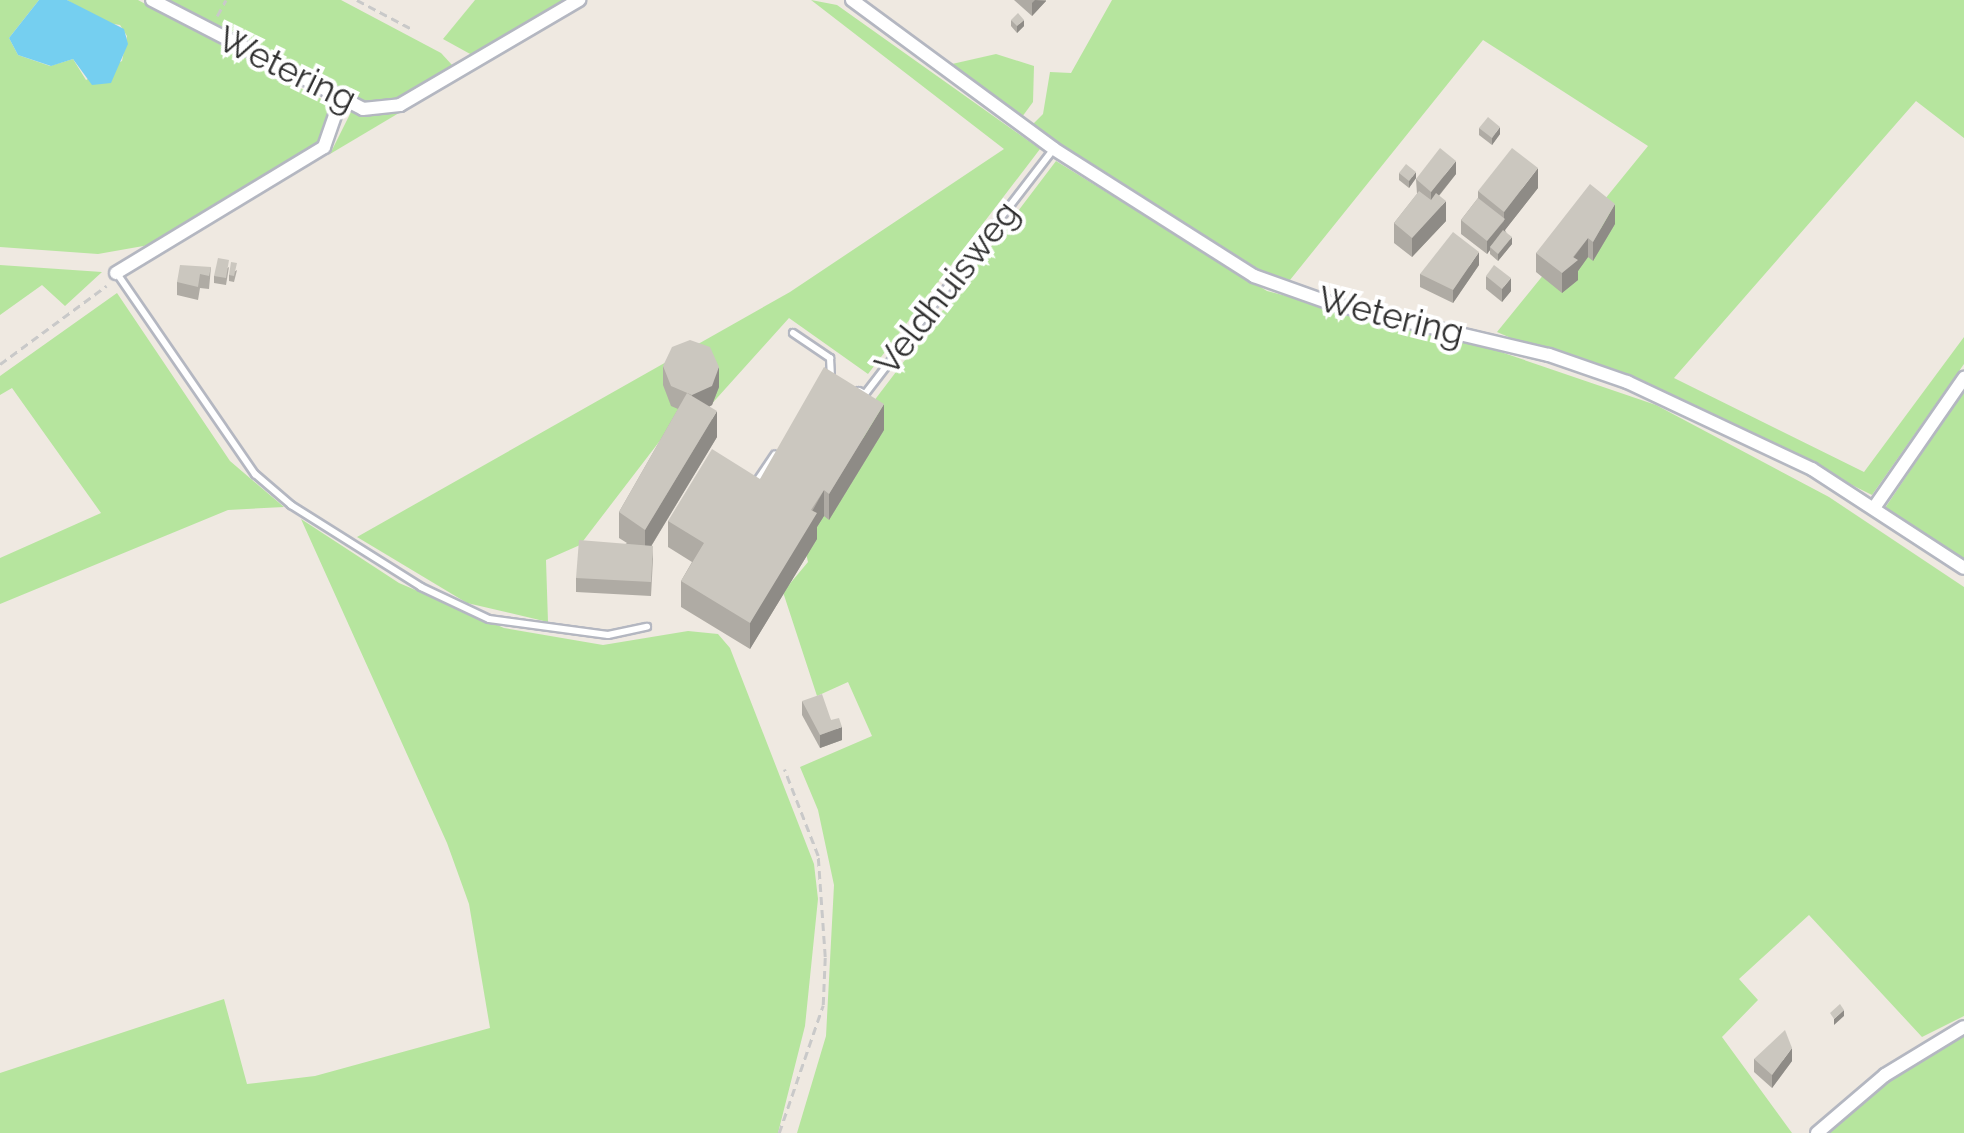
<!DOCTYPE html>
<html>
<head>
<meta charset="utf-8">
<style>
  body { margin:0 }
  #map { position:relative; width:1964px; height:1133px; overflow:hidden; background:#efe9e1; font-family:Raleway,sans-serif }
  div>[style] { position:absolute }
  .green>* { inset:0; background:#b6e59e }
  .water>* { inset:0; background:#75cff0 }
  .path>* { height:2.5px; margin-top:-1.25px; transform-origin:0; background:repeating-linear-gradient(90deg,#c9c9c9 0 8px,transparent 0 13px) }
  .roads { filter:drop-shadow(2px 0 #b4b7c1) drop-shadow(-2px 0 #b4b7c1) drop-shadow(0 2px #b4b7c1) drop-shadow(0 -2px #b4b7c1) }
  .lane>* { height:6px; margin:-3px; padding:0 3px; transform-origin:3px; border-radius:3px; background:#fff }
  .street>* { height:12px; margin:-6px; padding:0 6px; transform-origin:6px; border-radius:6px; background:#fff }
  .wall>* { inset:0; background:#afaba4 }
  .shaded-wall>* { inset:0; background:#8e8b86 }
  .building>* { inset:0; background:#cbc7bf }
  span { translate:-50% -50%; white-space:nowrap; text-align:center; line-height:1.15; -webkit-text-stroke:8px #fff; paint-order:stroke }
  .street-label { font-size:35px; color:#2e2e2e }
</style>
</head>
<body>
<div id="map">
  <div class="green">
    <div style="clip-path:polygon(0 0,39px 0,9px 38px,18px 55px,50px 66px,73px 59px,86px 80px,122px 61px,127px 36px,120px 25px,101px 22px,67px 0,138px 0,325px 101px,331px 113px,320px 143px,149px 245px,98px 254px,0 247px)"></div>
    <div style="clip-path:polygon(167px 0,341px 0,441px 53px,453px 66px,395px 99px,367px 102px)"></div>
    <div style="clip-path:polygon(475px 0,565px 0,472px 55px,443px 39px)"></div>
    <div style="clip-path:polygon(811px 0,837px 5px,1040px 149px,868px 374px,789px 318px,699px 418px,685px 408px,580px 545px,546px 560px,548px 622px,467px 603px,357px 537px,790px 292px,1004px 149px)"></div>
    <div style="clip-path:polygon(1112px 0,1964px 0,1964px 138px,1916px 101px,1674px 378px,1864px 472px,1964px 337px,1964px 364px,1872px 495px,1665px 392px,1569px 363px,1497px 332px,1648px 146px,1483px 40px,1290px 280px,1268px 273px,1226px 254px,1032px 125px,1043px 114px,1050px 72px,1071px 73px)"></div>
    <div style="clip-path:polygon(996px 54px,1034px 66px,1033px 102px,1022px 117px,952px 64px)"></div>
    <div style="clip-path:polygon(404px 110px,330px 154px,351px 112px)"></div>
    <div style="clip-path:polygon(1056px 161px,1267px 291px,1492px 349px,1656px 405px,1829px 497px,1964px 587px,1964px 1016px,1922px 1037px,1809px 915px,1739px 979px,1758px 1000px,1722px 1037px,1792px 1133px,797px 1133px,826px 1036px,834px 885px,818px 810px,800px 767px,872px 736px,848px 682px,817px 696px,783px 592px,808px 562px,795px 505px)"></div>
    <div style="clip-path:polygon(0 265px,102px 272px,65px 306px,42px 285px,0 315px)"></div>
    <div style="clip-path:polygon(117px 293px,230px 461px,284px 507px,228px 510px,0 604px,0 558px,101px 513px,12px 388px,0 395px,0 376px)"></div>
    <div style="clip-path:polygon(1964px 390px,1964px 562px,1885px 508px)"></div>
    <div style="clip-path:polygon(301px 519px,399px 583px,504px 628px,603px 645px,688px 631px,718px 634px,730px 648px,814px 864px,818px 899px,805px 1026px,778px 1133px,0 1133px,0 1073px,224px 999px,247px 1084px,315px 1076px,490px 1028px,469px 904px,447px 843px)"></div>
    <div style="clip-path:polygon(1964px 1035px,1964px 1133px,1823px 1133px,1896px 1071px)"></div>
  </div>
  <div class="water">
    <div style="clip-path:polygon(39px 0,67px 0,124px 29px,128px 44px,111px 83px,92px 85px,73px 59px,51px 66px,18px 55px,9px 38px)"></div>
  </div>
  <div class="path">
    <div style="left:357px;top:0;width:64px;rotate:27.8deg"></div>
    <div style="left:217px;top:16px;width:18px;rotate:-61deg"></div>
    <div style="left:0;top:364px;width:132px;rotate:-36.3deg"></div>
    <div style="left:779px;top:1133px;width:135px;rotate:-71deg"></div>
    <div style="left:823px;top:1005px;width:48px;rotate:-87.6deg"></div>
    <div style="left:825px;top:957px;width:101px;rotate:-94deg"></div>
    <div style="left:818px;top:856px;width:93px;rotate:-111.3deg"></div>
  </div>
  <div class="roads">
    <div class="lane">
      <div style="left:118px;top:275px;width:242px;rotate:55.5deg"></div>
      <div style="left:255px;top:474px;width:48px;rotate:40.7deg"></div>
      <div style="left:291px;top:505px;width:154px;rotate:32.2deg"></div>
      <div style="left:421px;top:587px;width:75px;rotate:25.2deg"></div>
      <div style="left:489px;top:619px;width:120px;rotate:7.7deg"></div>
      <div style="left:608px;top:635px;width:40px;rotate:-12deg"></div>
      <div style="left:793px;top:333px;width:45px;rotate:34deg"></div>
      <div style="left:830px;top:358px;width:17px;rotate:87deg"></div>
      <div style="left:859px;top:391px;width:7px;rotate:27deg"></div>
      <div style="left:865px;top:394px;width:309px;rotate:-52.4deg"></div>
      <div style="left:757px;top:481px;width:32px;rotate:-56deg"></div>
    </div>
    <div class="street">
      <div style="left:152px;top:0;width:237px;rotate:27.3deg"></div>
      <div style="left:363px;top:109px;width:37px;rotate:-6deg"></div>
      <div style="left:400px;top:105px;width:208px;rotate:-30.4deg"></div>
      <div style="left:852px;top:0;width:251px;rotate:36.4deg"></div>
      <div style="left:1054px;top:149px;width:237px;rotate:32.4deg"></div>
      <div style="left:1254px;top:276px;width:84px;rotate:19.5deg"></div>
      <div style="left:1333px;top:304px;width:222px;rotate:13.3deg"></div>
      <div style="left:1549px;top:355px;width:83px;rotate:19.1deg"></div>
      <div style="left:1627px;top:382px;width:204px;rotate:25.2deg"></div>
      <div style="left:1812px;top:469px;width:181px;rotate:33.1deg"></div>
      <div style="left:116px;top:273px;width:243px;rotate:-31.2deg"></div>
      <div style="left:324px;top:147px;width:49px;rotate:-70.8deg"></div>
      <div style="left:1876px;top:505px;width:155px;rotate:-55.3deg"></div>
      <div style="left:1817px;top:1133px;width:89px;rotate:-40.5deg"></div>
      <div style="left:1885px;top:1075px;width:92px;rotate:-31.3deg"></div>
    </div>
  </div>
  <div class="wall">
    <div style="clip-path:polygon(1014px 0,1046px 0,1046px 1px,1032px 16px)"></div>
    <div style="clip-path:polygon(1011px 20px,1024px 26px,1017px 33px,1011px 26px)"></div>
    <div style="clip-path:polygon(1479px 128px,1500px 134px,1492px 145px,1479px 135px)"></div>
    <div style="clip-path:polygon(1399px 173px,1416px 178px,1409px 188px,1399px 180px)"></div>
    <div style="clip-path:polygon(1456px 174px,1439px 196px,1446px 221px,1412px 257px,1394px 243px,1394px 223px,1417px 194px,1416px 179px)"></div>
    <div style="clip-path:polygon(1538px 188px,1505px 230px,1512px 244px,1498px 261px,1490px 254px,1490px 250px,1487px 254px,1461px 234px,1461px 220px,1478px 198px,1478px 191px)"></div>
    <div style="clip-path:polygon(1615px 224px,1593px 261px,1588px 257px,1578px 271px,1578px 280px,1562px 293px,1536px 272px,1536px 253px)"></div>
    <div style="clip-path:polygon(1479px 265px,1453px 303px,1420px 287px,1420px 274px)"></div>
    <div style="clip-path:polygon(211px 267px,209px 289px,200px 288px,198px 300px,177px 295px,177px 282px)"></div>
    <div style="clip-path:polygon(229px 267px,226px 285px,214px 283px,214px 276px)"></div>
    <div style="clip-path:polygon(237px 270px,234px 282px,229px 281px,229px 275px)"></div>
    <div style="clip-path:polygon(1486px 276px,1511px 291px,1502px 302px,1486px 289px)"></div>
    <div style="clip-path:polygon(663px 366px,719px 387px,712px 405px,709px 407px,717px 437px,652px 545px,653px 559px,651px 596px,576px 592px,576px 578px,627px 543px,619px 538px,619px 512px,678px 409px,671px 406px,663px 385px)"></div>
    <div style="clip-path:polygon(884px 430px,829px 520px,824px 516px,817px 527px,817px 539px,750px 649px,681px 607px,681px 581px,692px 562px,668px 547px,668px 521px,760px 479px)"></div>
    <div style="clip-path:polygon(802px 701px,831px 720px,842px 740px,820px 748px,802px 715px)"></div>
    <div style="clip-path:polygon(1754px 1059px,1792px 1061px,1772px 1088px,1754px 1072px)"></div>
  </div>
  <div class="shaded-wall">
    <div style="clip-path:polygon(1035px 0,1046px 1px,1032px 16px,1032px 3px)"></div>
    <div style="clip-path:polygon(1024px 20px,1024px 26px,1017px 33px,1017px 26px)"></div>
    <div style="clip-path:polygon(1500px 127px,1500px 134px,1492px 145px,1492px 138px)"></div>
    <div style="clip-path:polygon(1456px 161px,1456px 174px,1431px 205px,1431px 192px)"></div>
    <div style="clip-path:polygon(1538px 168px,1538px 188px,1505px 230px,1505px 232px,1490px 247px,1490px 250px,1487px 254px,1487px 241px,1504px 221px,1504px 212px)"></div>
    <div style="clip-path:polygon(1416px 172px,1416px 178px,1409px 188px,1409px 181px)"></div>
    <div style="clip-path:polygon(1446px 201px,1446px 221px,1412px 257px,1412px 238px)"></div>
    <div style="clip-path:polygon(1615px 204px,1615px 224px,1593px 261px,1593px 242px)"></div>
    <div style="clip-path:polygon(1512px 237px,1512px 244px,1498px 261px,1498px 254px)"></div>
    <div style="clip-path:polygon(1588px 238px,1588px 257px,1578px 271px,1578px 280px,1562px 293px,1562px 273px)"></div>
    <div style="clip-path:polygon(1479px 252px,1479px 265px,1453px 303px,1453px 290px)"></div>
    <div style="clip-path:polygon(1511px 278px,1511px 291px,1502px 302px,1502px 289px)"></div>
    <div style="clip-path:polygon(719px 367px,719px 387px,712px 405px,692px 415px,692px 395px)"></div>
    <div style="clip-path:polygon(884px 404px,884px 430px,829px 520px,829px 494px)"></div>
    <div style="clip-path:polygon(717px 411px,717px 437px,645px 556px,645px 530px)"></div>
    <div style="clip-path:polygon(824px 490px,824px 516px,817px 527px,817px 539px,750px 649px,750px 623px)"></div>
    <div style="clip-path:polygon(842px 727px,842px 740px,820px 748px,820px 735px)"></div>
    <div style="clip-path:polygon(1844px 1010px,1844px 1016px,1834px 1025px,1834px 1019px)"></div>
    <div style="clip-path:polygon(1792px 1048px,1792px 1061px,1772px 1088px,1772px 1075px)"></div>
  </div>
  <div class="building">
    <div style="clip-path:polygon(1018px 13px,1024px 20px,1017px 26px,1011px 20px)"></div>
    <div style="clip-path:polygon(1488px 117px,1500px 127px,1492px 138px,1479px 128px)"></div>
    <div style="clip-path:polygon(1440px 148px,1456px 161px,1431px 192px,1416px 179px)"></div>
    <div style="clip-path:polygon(1512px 148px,1538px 168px,1504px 212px,1478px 191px)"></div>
    <div style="clip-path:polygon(1406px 164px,1416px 172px,1409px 181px,1399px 173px)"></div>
    <div style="clip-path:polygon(1590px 184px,1615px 204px,1593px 242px,1588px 238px,1573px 257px,1578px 260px,1562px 273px,1536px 253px)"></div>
    <div style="clip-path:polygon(1419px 191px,1431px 200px,1436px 193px,1446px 201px,1412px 238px,1394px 223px)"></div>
    <div style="clip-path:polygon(1478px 198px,1505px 219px,1487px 241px,1461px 220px)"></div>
    <div style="clip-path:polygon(1503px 230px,1512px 237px,1498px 254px,1490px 247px)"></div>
    <div style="clip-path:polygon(1453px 232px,1479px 252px,1453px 290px,1420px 274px)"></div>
    <div style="clip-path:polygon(218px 258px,229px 260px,226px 278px,214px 276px)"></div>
    <div style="clip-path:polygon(231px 262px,237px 263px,234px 276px,229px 275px)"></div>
    <div style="clip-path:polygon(180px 265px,211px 267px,209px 276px,200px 274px,198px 287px,177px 282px)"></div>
    <div style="clip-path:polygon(1494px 265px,1511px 278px,1502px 289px,1486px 276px)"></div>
    <div style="clip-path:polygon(690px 340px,710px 347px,719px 367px,712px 386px,692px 395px,671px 386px,663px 366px,672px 347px)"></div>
    <div style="clip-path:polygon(824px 367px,884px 404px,829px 494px,824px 490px,811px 510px,817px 513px,750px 623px,681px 581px,704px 543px,668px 521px,712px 449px,760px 479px)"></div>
    <div style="clip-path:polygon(687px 393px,717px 411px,645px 530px,619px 512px)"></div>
    <div style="clip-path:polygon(579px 540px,653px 546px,651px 582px,576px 578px)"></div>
    <div style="clip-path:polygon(822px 694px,831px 720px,839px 718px,842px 727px,820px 735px,802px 701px)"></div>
    <div style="clip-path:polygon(1840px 1004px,1844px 1010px,1834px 1019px,1830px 1013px)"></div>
    <div style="clip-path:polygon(1785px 1030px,1792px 1048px,1772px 1075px,1754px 1059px)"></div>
  </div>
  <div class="street-label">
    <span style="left:287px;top:69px;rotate:26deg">Wetering</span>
    <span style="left:947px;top:288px;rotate:-52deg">Veldhuisweg</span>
    <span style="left:1391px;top:316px;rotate:14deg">Wetering</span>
  </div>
</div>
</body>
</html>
